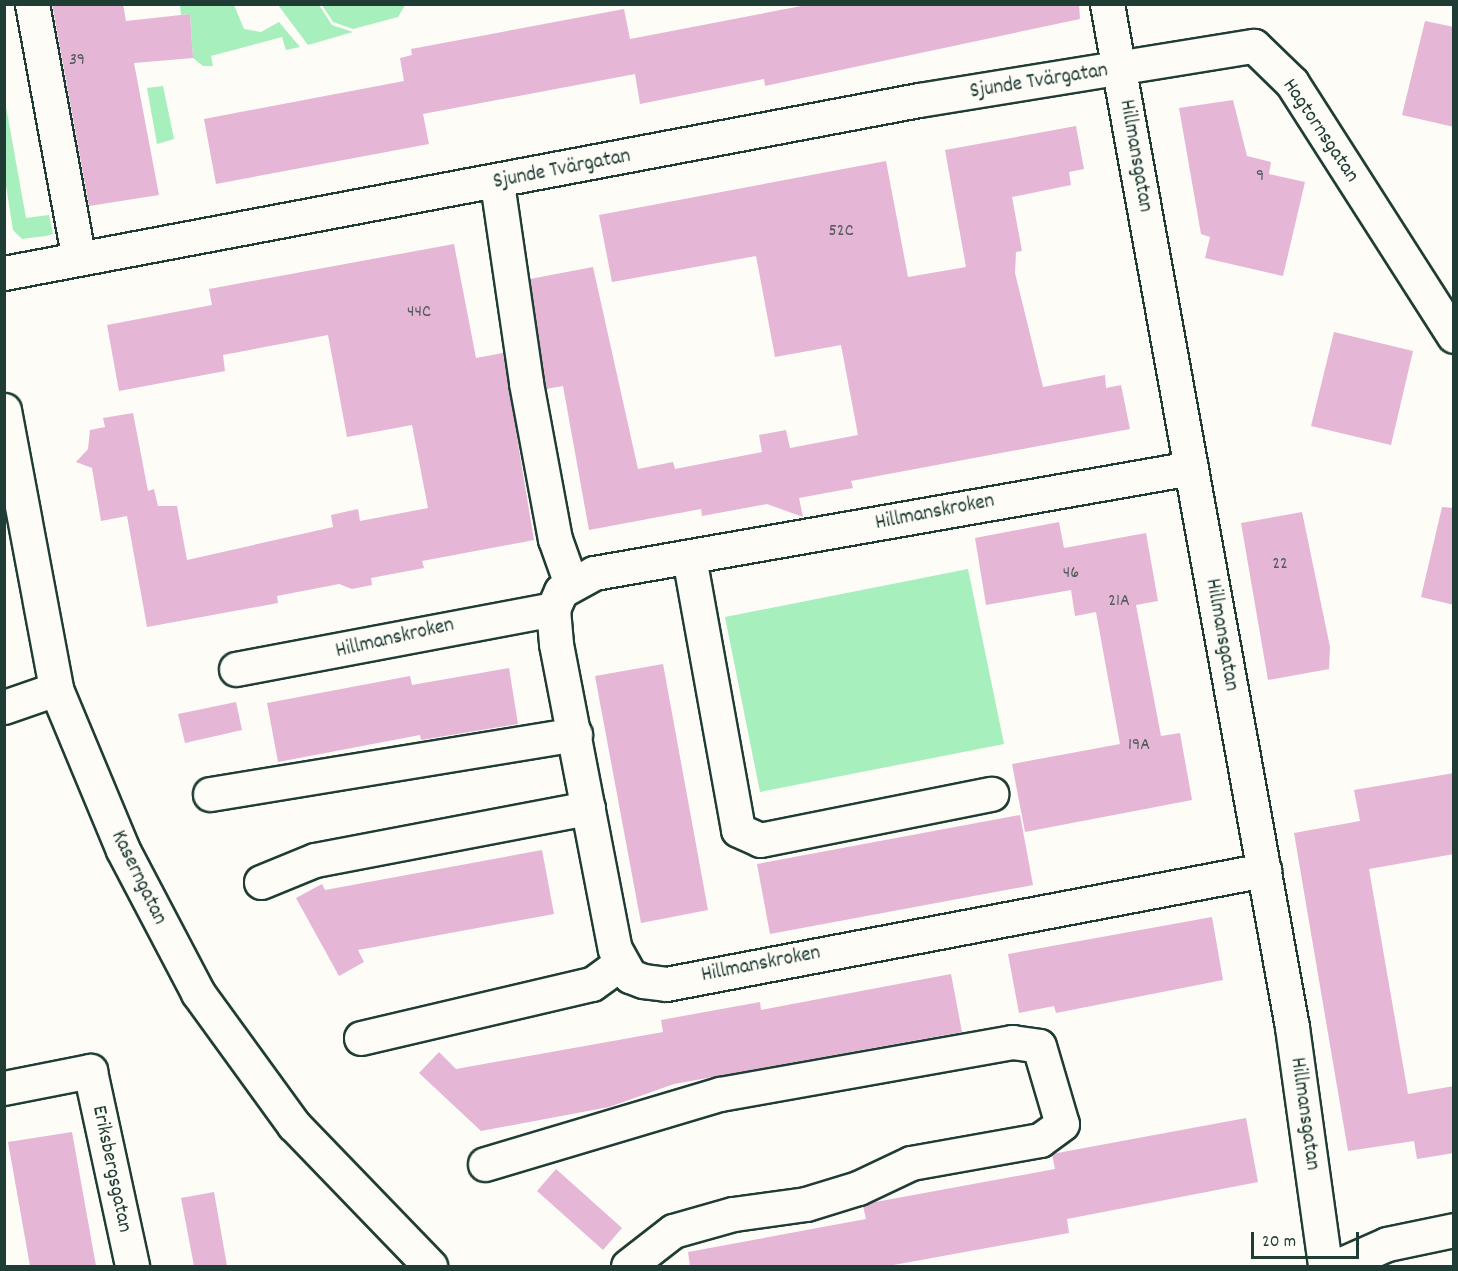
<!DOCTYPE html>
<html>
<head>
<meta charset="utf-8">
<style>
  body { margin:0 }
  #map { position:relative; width:1458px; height:1271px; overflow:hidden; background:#fdfcf7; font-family:Dekko,sans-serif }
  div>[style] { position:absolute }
  .green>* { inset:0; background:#a7efbd }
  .building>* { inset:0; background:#e6b6d6 }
  .roads { filter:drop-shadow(2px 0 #1f3d34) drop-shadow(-2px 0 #1f3d34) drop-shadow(0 2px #1f3d34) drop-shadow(0 -2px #1f3d34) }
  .minor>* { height:33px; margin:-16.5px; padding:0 16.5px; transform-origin:16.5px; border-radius:16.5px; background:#fdfcf7 }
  span { translate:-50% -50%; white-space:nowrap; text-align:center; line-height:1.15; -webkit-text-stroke:4.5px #fdfcf7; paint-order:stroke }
  .number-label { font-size:18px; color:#515b5c }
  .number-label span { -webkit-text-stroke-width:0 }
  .street-label { font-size:21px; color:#1f3d34 }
  .frame { position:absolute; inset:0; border:6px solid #1f3d34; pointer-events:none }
  .scale { position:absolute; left:1251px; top:1232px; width:108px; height:27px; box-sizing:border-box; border:3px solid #1f3d34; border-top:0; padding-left:8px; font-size:18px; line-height:21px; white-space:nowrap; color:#1f3d34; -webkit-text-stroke:4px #fdfcf7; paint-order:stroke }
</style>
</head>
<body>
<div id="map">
  <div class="green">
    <div style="clip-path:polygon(180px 5px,234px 5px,244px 29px,261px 32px,279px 22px,300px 47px,286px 50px,282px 37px,211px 56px,213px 66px,203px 66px,193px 58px,190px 14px,181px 15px)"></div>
    <div style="clip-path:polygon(278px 5px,319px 5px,332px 25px,353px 32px,308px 45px)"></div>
    <div style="clip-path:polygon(322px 5px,322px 4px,405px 5px,398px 17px,353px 29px,333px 22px)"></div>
    <div style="clip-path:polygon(163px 86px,174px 139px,157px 144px,147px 88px)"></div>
    <div style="clip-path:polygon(5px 101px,26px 218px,49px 215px,53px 234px,46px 236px,22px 239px,13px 230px,5px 179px)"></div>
    <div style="clip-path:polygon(968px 569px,1004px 744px,760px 792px,725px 617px)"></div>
  </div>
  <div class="building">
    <div style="clip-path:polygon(52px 4px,123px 4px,126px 21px,190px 14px,193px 58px,134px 63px,159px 195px,89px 206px)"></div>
    <div style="clip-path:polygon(812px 4px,1079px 4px,1080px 19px,765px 86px,764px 79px,640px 104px,635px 74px,423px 114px,429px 144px,216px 184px,204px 119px,404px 81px,400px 58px,412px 55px,411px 49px,624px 9px,630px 39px)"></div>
    <div style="clip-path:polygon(1425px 21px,1454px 27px,1454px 127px,1402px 115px)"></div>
    <div style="clip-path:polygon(1233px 100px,1247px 156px,1271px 162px,1269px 174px,1305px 182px,1283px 276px,1205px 258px,1210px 237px,1201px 234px,1179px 108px)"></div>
    <div style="clip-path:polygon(1076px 126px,1084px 169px,1069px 172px,1071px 185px,1012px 197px,1022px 251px,1016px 252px,1015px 273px,1043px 387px,1105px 375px,1106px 388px,1121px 385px,1130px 429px,851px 481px,853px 488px,799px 498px,803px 517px,767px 504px,702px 516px,701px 509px,589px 530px,563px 386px,546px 389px,530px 279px,593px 267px,638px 469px,673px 462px,675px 469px,762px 452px,759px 435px,786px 430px,790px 448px,858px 435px,841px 345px,775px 357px,756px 256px,612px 282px,599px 215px,886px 161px,908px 277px,966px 267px,945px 150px)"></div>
    <div style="clip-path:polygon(454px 244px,476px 358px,503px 353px,534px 540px,422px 561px,424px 568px,371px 578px,372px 585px,352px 589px,339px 584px,277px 596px,278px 603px,147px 627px,127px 516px,101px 521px,92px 468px,76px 462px,88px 449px,90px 430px,105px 427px,103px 418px,133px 413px,148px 491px,154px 489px,158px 506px,177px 506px,187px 560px,333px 527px,331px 515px,358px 509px,360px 521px,428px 508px,412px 425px,347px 437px,328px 335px,223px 355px,225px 371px,119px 391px,107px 325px,212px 305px,209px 289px)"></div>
    <div style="clip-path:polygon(1334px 332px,1413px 351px,1391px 445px,1311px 426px)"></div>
    <div style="clip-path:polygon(1442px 507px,1454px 508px,1454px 605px,1421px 597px)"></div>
    <div style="clip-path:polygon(1302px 512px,1330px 647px,1329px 669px,1268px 680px,1241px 523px)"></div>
    <div style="clip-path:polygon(1059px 522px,1064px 548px,1146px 533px,1158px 601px,1136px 605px,1161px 736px,1180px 733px,1192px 800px,1025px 832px,1012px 764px,1120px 744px,1096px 612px,1075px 616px,1071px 590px,986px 605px,975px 538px)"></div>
    <div style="clip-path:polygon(663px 664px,708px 910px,641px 923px,595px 676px)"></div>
    <div style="clip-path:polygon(509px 668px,518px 724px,421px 740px,420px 735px,278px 762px,267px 703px,410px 676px,412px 685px)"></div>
    <div style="clip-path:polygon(236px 702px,242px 730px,185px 743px,178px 714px)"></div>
    <div style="clip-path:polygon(1454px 773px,1454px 854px,1369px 869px,1408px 1094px,1454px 1086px,1454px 1153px,1417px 1159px,1414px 1141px,1348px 1151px,1294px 833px,1360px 821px,1354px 790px)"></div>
    <div style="clip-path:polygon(1020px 815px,1033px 885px,770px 934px,757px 864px)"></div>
    <div style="clip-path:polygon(542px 850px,554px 914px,358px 950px,364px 962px,339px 976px,296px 898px,322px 884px,325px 890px)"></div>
    <div style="clip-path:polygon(1212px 917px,1223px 980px,1056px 1013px,1054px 1006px,1019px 1013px,1008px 954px)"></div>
    <div style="clip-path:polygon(951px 974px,962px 1032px,674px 1084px,609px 1107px,481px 1131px,419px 1073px,439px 1052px,456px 1069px,663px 1032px,661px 1020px,760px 1002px,761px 1010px)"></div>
    <div style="clip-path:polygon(1246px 1118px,1258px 1182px,1067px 1219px,1069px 1233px,888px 1266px,690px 1266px,688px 1252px,866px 1219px,863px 1206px,870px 1203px,1055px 1169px,1052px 1154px)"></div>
    <div style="clip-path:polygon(72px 1132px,96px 1266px,30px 1266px,8px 1142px)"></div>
    <div style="clip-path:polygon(556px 1169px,622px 1228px,603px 1250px,537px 1191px)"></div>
    <div style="clip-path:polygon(214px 1192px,227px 1266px,194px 1266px,181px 1198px)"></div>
  </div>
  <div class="roads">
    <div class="minor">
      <div style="left:32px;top:4px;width:259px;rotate:79.6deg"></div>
      <div style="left:1107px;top:4px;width:1040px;rotate:79.75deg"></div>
      <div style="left:1292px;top:1027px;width:241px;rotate:82.1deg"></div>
      <div style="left:497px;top:183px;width:202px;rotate:81.7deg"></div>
      <div style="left:526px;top:383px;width:159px;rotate:79.5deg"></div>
      <div style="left:555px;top:539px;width:48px;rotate:70.4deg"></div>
      <div style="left:4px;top:273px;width:931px;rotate:-10.71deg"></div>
      <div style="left:919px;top:100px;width:339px;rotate:-9.2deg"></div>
      <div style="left:1254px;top:46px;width:53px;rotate:44.2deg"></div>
      <div style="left:1292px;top:83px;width:300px;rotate:57.4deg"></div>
      <div style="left:4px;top:410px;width:284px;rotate:79.4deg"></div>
      <div style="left:56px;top:689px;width:174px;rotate:67.4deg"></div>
      <div style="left:123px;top:850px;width:161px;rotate:62.3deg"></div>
      <div style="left:198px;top:993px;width:163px;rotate:54deg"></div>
      <div style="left:294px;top:1125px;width:196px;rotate:46deg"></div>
      <div style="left:1191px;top:468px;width:606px;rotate:170.02deg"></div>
      <div style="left:594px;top:573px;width:38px;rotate:151deg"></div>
      <div style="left:561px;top:591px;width:20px;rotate:114deg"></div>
      <div style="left:553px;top:609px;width:35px;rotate:85deg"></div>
      <div style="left:556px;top:644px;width:311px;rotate:79.1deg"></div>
      <div style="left:615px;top:949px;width:31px;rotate:61deg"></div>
      <div style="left:630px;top:976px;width:14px;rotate:21deg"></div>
      <div style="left:643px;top:981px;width:23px;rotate:7deg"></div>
      <div style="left:666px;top:984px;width:609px;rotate:-10.79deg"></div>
      <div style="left:689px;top:557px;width:277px;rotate:79.8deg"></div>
      <div style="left:738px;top:830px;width:24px;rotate:24deg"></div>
      <div style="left:760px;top:840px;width:236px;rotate:-11.3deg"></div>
      <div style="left:236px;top:669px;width:323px;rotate:-10.7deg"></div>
      <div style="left:4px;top:707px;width:55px;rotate:-19.1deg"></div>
      <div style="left:210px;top:794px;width:370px;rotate:-9.3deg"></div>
      <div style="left:261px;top:882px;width:58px;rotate:-22.2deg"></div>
      <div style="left:315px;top:860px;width:278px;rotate:-10.8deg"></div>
      <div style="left:361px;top:1038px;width:237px;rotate:-13.2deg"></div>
      <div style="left:592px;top:984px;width:36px;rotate:-36deg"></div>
      <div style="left:4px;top:1088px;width:88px;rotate:-11.2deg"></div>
      <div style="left:90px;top:1071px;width:199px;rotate:77.8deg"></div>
      <div style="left:485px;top:1164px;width:245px;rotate:-16.6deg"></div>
      <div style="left:720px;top:1094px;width:297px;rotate:-10.1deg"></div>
      <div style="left:1012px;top:1042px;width:27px;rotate:8deg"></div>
      <div style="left:1039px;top:1046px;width:81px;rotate:73.6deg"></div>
      <div style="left:1062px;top:1124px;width:27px;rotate:144deg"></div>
      <div style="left:1040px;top:1140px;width:131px;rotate:169.9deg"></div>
      <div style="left:911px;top:1163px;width:59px;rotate:154.7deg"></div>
      <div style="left:858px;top:1188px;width:54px;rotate:162.9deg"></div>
      <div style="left:806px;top:1204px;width:74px;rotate:172.2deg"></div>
      <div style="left:733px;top:1214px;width:62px;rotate:164.2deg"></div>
      <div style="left:673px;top:1231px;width:57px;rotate:142.1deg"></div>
      <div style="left:1337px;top:1266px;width:55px;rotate:-23.7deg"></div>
      <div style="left:1387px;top:1244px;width:68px;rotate:-11.8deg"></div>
    </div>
  </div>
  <div class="number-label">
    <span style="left:77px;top:61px">39</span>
    <span style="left:1260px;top:177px">9</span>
    <span style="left:841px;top:232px">52C</span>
    <span style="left:419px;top:313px">44C</span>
    <span style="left:1280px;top:565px">22</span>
    <span style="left:1071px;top:574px">46</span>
    <span style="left:1119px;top:602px">21A</span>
    <span style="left:1139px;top:746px">19A</span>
  </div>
  <div class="street-label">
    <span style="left:1039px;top:82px;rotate:-9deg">Sjunde Tvärgatan</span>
    <span style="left:1320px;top:131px;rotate:56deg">Hagtornsgatan</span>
    <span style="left:1135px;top:156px;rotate:80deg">Hillmansgatan</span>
    <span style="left:562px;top:170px;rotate:-11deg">Sjunde Tvärgatan</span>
    <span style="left:935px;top:513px;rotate:-11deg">Hillmanskroken</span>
    <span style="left:1221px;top:635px;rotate:80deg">Hillmansgatan</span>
    <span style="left:395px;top:639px;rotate:-13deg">Hillmanskroken</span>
    <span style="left:138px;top:878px;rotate:64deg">Kaserngatan</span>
    <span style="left:761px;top:965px;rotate:-11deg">Hillmanskroken</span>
    <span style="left:1304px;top:1114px;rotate:82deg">Hillmansgatan</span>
    <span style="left:111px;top:1169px;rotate:78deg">Eriksbergsgatan</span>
  </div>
  <div class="frame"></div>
  <div class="scale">20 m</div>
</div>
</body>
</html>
